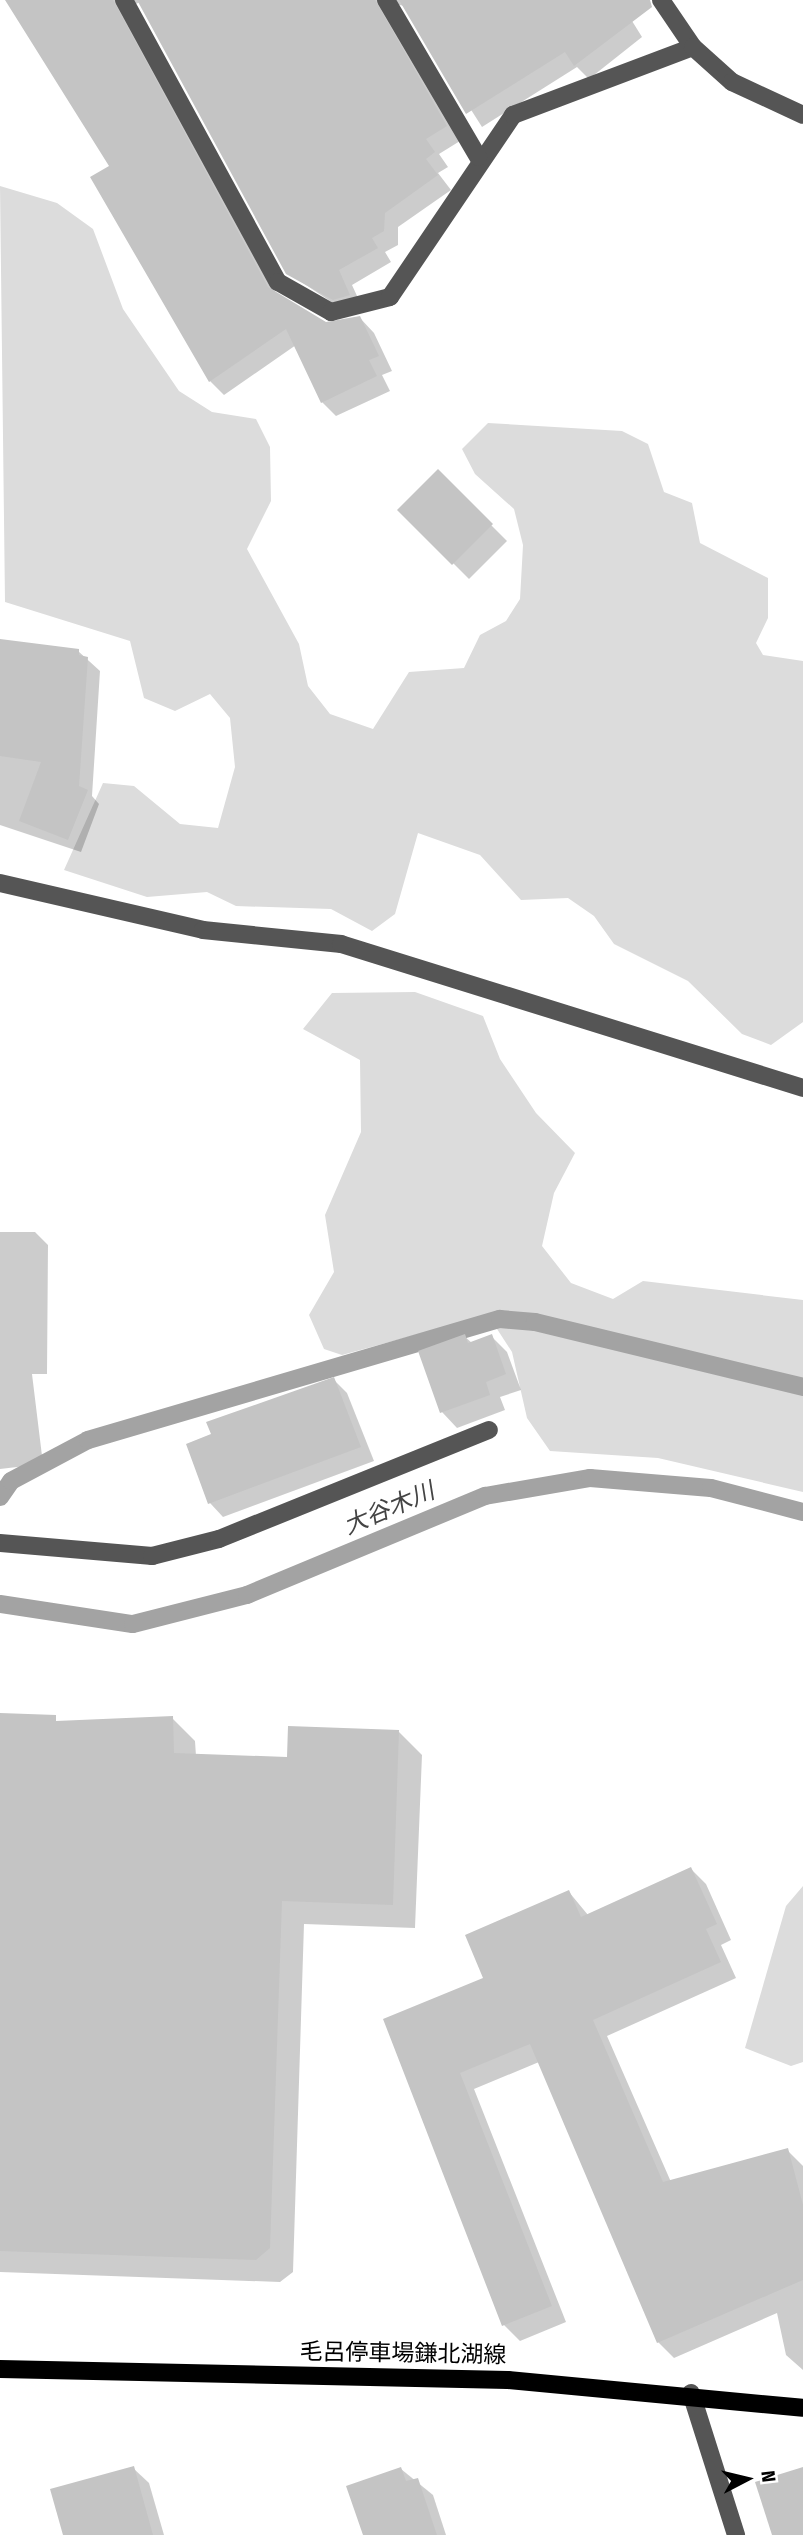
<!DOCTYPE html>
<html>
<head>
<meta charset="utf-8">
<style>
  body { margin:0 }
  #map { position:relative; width:803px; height:2535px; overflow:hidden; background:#fff; font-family:"Fira Sans Condensed","Noto Sans JP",sans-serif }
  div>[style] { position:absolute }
  .green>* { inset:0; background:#dcdcdc }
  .shadow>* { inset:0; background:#0003 }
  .stream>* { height:18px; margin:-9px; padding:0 9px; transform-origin:9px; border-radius:9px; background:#a3a3a3 }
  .building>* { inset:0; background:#c4c4c4 }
  .minor>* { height:18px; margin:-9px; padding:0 9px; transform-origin:9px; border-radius:9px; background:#555 }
  .major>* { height:18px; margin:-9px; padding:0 9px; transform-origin:9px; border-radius:9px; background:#000 }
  span { translate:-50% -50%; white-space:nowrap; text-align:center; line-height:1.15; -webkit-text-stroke:5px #fff; paint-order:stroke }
  .street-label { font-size:23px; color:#000 }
  .water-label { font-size:24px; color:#444; font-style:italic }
  .north { position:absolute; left:712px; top:2444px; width:70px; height:70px; -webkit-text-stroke:5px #fff; paint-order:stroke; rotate:83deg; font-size:19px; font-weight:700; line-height:28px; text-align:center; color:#000 }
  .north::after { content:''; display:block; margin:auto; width:24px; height:32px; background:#000; clip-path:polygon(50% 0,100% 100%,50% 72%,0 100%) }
</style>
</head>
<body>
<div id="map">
  <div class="green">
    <div style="clip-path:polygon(0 186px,57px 203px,93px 229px,123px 309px,179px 391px,212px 412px,256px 419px,270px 447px,271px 501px,247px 549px,299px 644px,308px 686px,330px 714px,373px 729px,409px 672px,464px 668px,480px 635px,506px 621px,520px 599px,523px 545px,514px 509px,475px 474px,462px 449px,488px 423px,622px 431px,648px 444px,664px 492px,692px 503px,700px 543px,768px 578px,768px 618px,756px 643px,763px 655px,803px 661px,803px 1022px,771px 1045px,742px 1034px,688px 981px,614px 944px,594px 916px,568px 898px,521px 900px,480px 855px,418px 833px,395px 914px,372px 931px,331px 909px,236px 906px,207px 892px,147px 897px,64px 870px,103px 783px,134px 786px,180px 824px,218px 828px,235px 767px,230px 718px,210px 694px,175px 711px,144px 698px,130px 641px,5px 602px)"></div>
    <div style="clip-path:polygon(415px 992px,483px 1016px,500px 1059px,536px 1113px,575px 1153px,554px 1193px,542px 1246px,571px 1283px,613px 1299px,643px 1281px,803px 1300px,803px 1492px,658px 1458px,550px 1451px,527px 1418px,512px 1352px,488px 1315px,342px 1355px,324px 1349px,309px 1315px,334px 1272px,325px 1215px,361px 1132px,360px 1060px,303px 1029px,332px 993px)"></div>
    <div style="clip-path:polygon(803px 1886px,803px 2062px,791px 2066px,745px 2048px,786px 1906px)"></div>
  </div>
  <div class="shadow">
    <div style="clip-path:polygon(6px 0,619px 0,642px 37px,589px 79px,577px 67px,482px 127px,405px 6px,394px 4px,460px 141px,439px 154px,448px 167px,438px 173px,451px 190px,398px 227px,398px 245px,385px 252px,391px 262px,352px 285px,363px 309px,348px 313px,288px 273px,140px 2px,128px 8px,127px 21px,277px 295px,326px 324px,360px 318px,374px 333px,392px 371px,382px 375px,390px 391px,336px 416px,322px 402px,296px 345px,224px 395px,210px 381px,111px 166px)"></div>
    <div style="clip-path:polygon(438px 472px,507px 541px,469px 579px,400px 510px)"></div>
    <div style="clip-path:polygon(0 640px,78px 651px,100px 671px,92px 796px,99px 804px,81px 852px,0 825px)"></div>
    <div style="clip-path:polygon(0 1232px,35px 1232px,48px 1245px,47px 1374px,32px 1374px,43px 1464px,0 1469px)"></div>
    <div style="clip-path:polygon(464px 1336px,472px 1343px,491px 1336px,507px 1352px,521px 1390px,500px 1397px,505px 1410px,457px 1428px,442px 1412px)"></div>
    <div style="clip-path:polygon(333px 1379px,347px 1393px,374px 1461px,223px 1517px,210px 1503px)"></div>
    <div style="clip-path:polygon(0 1715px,61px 1722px,172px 1718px,195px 1741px,196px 1756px,289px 1759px,399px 1732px,422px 1755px,415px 1928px,304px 1924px,293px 2272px,280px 2282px,0 2272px)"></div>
    <div style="clip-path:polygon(691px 1869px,706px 1884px,731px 1940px,721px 1945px,736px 1978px,607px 2036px,671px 2182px,787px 2150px,803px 2166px,803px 2370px,786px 2355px,777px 2313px,674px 2358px,658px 2342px,539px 2062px,474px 2089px,566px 2322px,520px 2341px,504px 2325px,385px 2019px,485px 1979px,569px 1892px,588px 1915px)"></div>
    <div style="clip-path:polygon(133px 2468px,149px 2483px,164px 2535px,65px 2535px)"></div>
    <div style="clip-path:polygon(401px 2469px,433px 2495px,446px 2535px,364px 2535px)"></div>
  </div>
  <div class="stream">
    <div style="left:0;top:1497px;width:19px;rotate:-55deg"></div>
    <div style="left:11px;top:1481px;width:87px;rotate:-28deg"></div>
    <div style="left:88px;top:1440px;width:429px;rotate:-16.4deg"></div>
    <div style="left:500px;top:1319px;width:35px;rotate:5deg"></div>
    <div style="left:535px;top:1322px;width:276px;rotate:13.6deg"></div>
    <div style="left:0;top:1604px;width:134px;rotate:8.6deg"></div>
    <div style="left:133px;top:1624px;width:118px;rotate:-14.3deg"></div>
    <div style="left:247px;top:1595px;width:258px;rotate:-22.6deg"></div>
    <div style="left:485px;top:1496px;width:107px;rotate:-9.7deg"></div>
    <div style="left:590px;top:1478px;width:121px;rotate:4.7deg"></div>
    <div style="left:711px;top:1488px;width:95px;rotate:14.6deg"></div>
  </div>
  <div class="building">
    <div style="clip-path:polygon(5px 0,113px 0,268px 287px,326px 322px,360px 316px,379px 356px,369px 360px,377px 376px,321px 403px,286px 329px,209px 382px,90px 177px,109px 166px)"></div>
    <div style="clip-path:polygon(137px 0,375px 0,447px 126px,426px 139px,435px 152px,426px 159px,438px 175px,385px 213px,384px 231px,372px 238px,378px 248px,339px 270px,350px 295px,333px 300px,286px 274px)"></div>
    <div style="clip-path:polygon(399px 0,650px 0,652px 7px,574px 66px,565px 52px,466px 114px)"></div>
    <div style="clip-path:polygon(438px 469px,493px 524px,452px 565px,397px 510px)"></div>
    <div style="clip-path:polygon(0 639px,79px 649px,79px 655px,88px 657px,79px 786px,88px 790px,68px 840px,19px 821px,41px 762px,0 756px)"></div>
    <div style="clip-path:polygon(465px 1334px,468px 1343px,492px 1334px,506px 1374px,486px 1382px,490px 1395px,440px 1413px,418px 1351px)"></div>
    <div style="clip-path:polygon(334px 1377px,361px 1447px,208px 1504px,186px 1444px,211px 1434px,206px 1422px)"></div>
    <div style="clip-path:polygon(0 1713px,56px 1715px,56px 1721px,173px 1716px,174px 1753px,287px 1757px,288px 1726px,399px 1730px,393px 1905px,282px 1901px,270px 2248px,256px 2260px,0 2251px)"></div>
    <div style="clip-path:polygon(691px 1867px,717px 1924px,706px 1929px,721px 1962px,593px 2020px,663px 2182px,788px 2148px,803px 2205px,803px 2280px,657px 2343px,530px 2044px,460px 2073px,552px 2306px,502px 2326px,383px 2019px,483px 1978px,465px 1935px,569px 1890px,581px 1917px)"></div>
    <div style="clip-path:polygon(134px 2466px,153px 2535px,63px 2535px,50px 2489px)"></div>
    <div style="clip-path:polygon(401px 2467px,406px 2481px,418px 2478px,437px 2535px,363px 2535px,346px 2486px)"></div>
    <div style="clip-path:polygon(803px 2467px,803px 2535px,772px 2535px,755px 2482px)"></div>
  </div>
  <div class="minor">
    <div style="left:124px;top:0;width:321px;rotate:61.4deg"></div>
    <div style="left:278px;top:282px;width:61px;rotate:29.5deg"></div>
    <div style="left:331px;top:312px;width:61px;rotate:-14.3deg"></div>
    <div style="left:390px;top:297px;width:220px;rotate:-55.9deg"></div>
    <div style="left:513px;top:115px;width:192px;rotate:-20.7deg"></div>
    <div style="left:386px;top:0;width:182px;rotate:59.6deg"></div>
    <div style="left:661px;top:0;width:57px;rotate:55.8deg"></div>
    <div style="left:693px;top:47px;width:52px;rotate:41.9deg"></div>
    <div style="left:732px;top:82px;width:78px;rotate:24.9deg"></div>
    <div style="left:0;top:883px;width:208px;rotate:13deg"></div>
    <div style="left:203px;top:930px;width:139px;rotate:5.8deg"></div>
    <div style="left:341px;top:944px;width:484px;rotate:17.3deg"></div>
    <div style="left:0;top:1543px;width:153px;rotate:4.9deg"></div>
    <div style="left:152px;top:1556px;width:69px;rotate:-14.2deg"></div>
    <div style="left:219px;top:1539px;width:291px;rotate:-22deg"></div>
    <div style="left:691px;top:2393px;width:149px;rotate:72.4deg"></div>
  </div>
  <div class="major">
    <div style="left:0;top:2369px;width:508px;rotate:1.24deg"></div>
    <div style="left:508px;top:2380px;width:296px;rotate:5.4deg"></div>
  </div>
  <div class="street-label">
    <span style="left:403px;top:2353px;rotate:1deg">毛呂停車場鎌北湖線</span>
  </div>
  <div class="water-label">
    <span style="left:389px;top:1509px;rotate:-23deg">大谷木川</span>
  </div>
  <div class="north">N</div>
</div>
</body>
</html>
